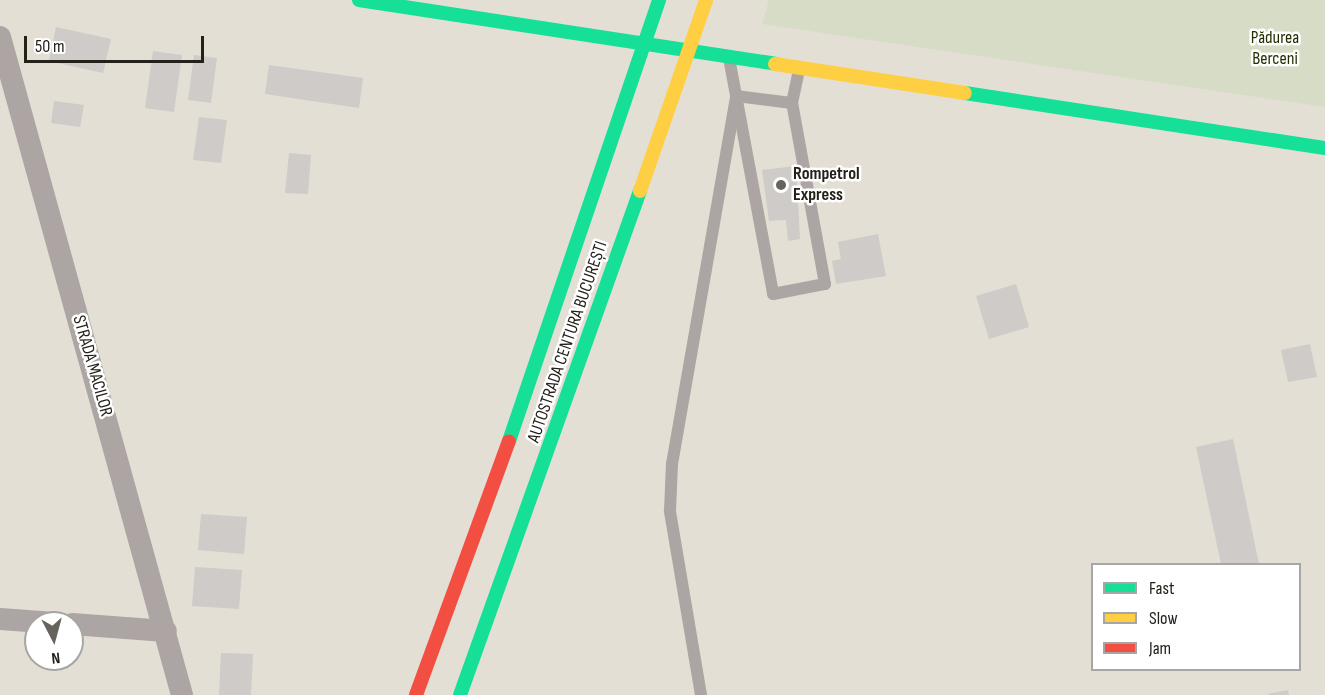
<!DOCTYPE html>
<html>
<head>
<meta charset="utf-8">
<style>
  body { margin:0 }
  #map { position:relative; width:1325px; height:695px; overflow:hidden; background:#e3dfd5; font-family:"Sofia Sans Condensed",sans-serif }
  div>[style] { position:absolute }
  .green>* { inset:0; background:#d7dcc6 }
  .building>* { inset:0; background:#cecbc9 }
  .lane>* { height:12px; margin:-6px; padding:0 6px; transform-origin:6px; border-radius:6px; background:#aca5a4 }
  .street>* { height:22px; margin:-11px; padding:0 11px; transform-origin:11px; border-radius:11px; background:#aca5a4 }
  .fast>* { height:14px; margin:-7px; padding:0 7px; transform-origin:7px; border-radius:7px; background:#16e098 }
  .slow>* { height:14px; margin:-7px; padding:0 7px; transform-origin:7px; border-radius:7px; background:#ffcf43 }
  .jam>* { height:14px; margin:-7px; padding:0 7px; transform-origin:7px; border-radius:7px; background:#f24e42 }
  .dots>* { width:16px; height:16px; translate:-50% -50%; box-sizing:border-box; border:3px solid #fff; border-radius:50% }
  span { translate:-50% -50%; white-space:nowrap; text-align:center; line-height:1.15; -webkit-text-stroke:5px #fff; paint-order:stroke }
  .park-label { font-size:18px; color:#223000 }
  .poi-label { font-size:18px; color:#24211b; font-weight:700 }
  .left { translate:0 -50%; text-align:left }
  .street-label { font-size:18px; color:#24211b }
  .legend { position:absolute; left:1091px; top:563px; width:210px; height:108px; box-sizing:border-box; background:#fff; border:2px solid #a7a6a4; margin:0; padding:8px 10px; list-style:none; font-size:18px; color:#24211b }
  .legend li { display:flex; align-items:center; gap:12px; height:30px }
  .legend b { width:30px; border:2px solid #a7a6a4 }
  .north { position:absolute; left:24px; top:611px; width:60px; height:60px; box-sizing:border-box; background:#fff; border:2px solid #a7a6a4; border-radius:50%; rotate:174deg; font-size:16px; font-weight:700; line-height:24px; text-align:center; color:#24211b }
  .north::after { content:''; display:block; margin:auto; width:21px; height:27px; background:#67645c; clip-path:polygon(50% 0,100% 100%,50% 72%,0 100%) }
  .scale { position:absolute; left:24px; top:36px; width:180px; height:27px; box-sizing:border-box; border:3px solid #24211b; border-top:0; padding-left:8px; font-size:18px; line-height:21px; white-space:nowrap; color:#24211b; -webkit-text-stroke:4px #fff; paint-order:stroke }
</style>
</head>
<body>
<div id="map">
  <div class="green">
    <div style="clip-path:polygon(769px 0,1325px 0,1325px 107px,762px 24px)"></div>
  </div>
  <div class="building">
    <div style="clip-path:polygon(56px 27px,111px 39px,103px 73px,49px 61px)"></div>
    <div style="clip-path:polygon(153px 51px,182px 55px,174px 112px,145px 108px)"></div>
    <div style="clip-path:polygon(194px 55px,217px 58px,211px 103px,188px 100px)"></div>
    <div style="clip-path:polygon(269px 65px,363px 78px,359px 108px,265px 94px)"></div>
    <div style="clip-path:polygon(54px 101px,84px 105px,80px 127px,51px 123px)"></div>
    <div style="clip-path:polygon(199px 117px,227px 120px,221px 163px,193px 160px)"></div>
    <div style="clip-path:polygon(289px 153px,311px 155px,308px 194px,285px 193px)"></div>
    <div style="clip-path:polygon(796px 166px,800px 239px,788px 241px,786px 220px,769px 221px,762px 170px)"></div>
    <div style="clip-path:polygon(878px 234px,886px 276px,836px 284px,832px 261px,841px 259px,838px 242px)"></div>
    <div style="clip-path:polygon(1016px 284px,1029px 327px,989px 339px,976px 296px)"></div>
    <div style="clip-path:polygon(1310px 344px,1317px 377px,1288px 382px,1281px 350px)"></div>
    <div style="clip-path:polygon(1233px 439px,1259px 564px,1221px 564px,1196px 447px)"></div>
    <div style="clip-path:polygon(201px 514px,247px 517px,244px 554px,198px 550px)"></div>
    <div style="clip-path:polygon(195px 567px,242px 570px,239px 609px,192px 606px)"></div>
    <div style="clip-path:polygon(221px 653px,253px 654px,251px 695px,219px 695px)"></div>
    <div style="clip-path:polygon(1288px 690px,1289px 695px,1269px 695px,1268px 694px)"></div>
  </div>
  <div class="lane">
    <div style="left:729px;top:58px;width:240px;rotate:79.4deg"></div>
    <div style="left:773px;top:294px;width:53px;rotate:-10.9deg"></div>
    <div style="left:825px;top:284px;width:184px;rotate:-100.3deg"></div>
    <div style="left:701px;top:695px;width:187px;rotate:-99.6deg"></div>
    <div style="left:670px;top:511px;width:47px;rotate:-87.6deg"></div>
    <div style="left:672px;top:464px;width:374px;rotate:-80.1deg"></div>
    <div style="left:736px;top:96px;width:56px;rotate:7.1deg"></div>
    <div style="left:792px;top:103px;width:35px;rotate:-78deg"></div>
  </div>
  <div class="street">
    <div style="left:0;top:37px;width:683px;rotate:74.54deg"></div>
    <div style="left:0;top:619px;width:55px;rotate:4.2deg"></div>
    <div style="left:72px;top:624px;width:94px;rotate:4.3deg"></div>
  </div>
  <div class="fast">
    <div style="left:359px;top:0;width:421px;rotate:8.7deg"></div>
    <div style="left:965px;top:93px;width:364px;rotate:8.7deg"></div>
    <div style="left:509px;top:441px;width:466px;rotate:-71.2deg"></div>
    <div style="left:460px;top:695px;width:535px;rotate:-70.35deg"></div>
  </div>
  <div class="slow">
    <div style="left:775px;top:64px;width:192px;rotate:8.7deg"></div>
    <div style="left:640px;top:191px;width:202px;rotate:-70.9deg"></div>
  </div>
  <div class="jam">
    <div style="left:416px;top:695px;width:270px;rotate:-69.9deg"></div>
  </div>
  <div class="dots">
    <div style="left:781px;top:185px;background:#67645c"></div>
  </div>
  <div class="park-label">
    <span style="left:1275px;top:49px">Pădurea<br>Berceni</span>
  </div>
  <div class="poi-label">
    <span class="left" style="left:793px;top:185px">Rompetrol<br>Express</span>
  </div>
  <div class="street-label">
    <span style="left:568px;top:342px;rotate:-71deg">AUTOSTRADA CENTURA BUCUREȘTI</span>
    <span style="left:92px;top:366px;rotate:74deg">STRADA MACILOR</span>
  </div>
  <ul class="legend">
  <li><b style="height:8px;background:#16e098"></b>Fast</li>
  <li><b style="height:8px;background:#ffcf43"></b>Slow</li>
  <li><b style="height:8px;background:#f24e42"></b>Jam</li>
  </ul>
  <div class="north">N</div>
  <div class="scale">50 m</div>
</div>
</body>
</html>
